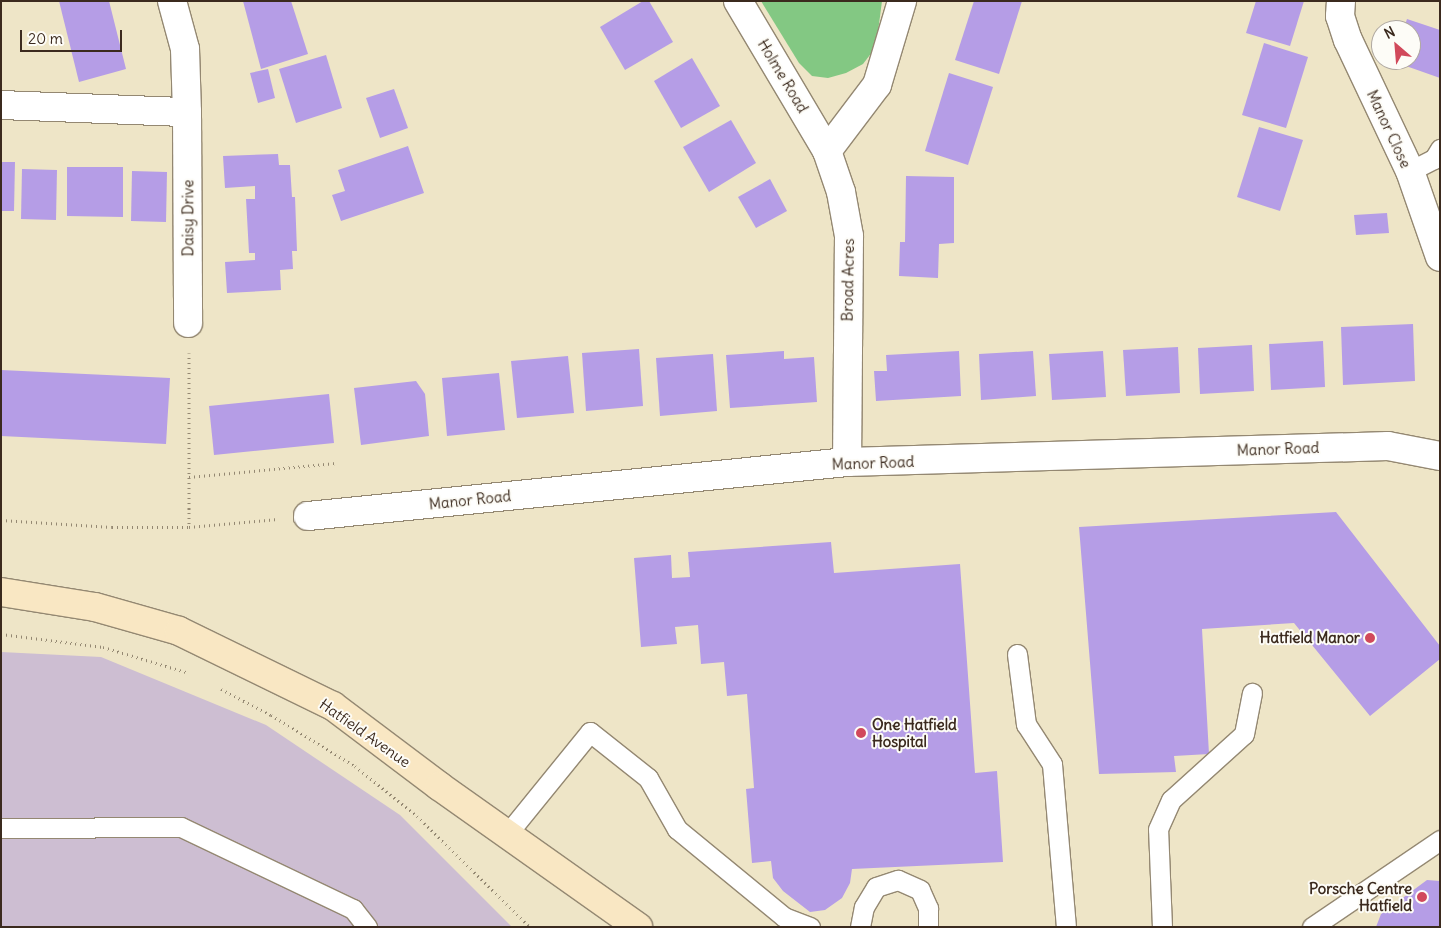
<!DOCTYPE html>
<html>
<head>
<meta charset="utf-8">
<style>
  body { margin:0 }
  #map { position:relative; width:1441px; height:928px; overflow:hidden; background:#eee5c7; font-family:Delius,sans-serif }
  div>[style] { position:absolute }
  .industrial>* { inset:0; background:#cdbed2 }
  .green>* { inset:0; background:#83c883 }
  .building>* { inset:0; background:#b59de6 }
  .path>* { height:3px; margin-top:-1.5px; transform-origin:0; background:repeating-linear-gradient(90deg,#948872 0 1px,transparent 0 5px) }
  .roads { filter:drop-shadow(1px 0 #948872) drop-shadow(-1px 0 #948872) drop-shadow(0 1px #948872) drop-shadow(0 -1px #948872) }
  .lane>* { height:19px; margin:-9.5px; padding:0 9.5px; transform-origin:9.5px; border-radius:9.5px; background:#fff }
  .street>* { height:28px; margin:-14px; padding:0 14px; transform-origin:14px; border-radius:14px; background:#fff }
  .secondary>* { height:28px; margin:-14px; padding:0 14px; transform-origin:14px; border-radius:14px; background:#f9e7c3 }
  .dots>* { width:14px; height:14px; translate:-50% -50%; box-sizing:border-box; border:2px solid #fdfcf7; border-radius:50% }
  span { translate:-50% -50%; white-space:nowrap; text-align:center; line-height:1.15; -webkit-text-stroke:4px #fdfcf7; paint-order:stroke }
  .street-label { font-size:15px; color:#3b2a1e }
  .poi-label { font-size:15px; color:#3b2a1e; font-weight:700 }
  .right { translate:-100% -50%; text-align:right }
  .left { translate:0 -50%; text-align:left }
  .frame { position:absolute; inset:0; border:2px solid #3b2a1e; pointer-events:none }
  .north { position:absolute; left:1371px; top:20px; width:50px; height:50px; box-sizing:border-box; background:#fdfcf7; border:1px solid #afa8a0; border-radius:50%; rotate:333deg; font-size:14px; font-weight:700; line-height:20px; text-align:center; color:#3b2a1e }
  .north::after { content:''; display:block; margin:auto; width:18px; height:22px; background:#d1495b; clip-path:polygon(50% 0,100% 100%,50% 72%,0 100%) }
  .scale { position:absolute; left:20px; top:30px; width:102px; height:22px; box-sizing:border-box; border:2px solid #3b2a1e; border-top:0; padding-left:6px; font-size:15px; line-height:18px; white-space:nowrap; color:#3b2a1e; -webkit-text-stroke:4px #fdfcf7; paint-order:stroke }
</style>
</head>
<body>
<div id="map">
  <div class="industrial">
    <div style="clip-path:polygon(1px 652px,101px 657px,266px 725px,400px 815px,512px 927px,1px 927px)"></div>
  </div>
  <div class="green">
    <div style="clip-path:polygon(761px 1px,882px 1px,876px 47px,863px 64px,846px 73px,828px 78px,812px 76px,799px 63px)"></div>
  </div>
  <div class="building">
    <div style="clip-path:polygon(59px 1px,109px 1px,126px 69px,79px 82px)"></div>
    <div style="clip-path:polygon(243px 1px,291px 1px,308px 54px,261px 69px)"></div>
    <div style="clip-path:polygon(643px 1px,649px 1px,673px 42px,625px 70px,600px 27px)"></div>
    <div style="clip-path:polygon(974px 1px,1022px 1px,999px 74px,955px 60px)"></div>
    <div style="clip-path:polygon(1256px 1px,1304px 1px,1290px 46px,1246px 33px)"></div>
    <div style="clip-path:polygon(1407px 19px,1440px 30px,1440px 78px,1389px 60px,1411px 60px,1411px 30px,1388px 30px,1390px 24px,1404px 28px)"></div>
    <div style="clip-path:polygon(1264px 43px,1308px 57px,1286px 128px,1242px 115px)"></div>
    <div style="clip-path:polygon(326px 55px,342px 108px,296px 123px,279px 69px)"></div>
    <div style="clip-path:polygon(692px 58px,720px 106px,681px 128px,654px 81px)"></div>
    <div style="clip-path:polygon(268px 69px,275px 98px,258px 103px,250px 73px)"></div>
    <div style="clip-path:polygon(949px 73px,993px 87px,968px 165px,925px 151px)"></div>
    <div style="clip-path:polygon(394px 89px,408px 128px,380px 138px,366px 98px)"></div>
    <div style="clip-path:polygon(731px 120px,756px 163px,709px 192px,683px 147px)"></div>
    <div style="clip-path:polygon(1259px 127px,1303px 140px,1280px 211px,1237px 197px)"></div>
    <div style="clip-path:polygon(408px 146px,424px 193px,341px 221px,332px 195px,345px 191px,338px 170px)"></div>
    <div style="clip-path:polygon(278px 154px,279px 165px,290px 165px,292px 197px,295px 197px,297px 251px,292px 251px,293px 269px,280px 270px,281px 290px,227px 293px,225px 262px,255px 260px,255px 253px,249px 253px,246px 199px,255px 199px,255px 186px,225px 188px,223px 156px)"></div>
    <div style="clip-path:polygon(1px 162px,15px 162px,14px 211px,1px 211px)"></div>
    <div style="clip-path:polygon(67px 167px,123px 167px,123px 217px,67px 216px)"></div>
    <div style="clip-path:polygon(22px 169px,57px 170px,56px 220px,21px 219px)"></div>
    <div style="clip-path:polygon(132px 171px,167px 172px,166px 222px,131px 221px)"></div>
    <div style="clip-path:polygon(906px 176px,954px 177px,954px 243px,939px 244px,938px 278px,899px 276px,900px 242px,905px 242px)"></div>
    <div style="clip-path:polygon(770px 179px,787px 211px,756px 228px,738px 197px)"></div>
    <div style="clip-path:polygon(1387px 213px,1389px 233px,1356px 235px,1354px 215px)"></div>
    <div style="clip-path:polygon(1413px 324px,1415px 381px,1343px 385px,1341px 327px)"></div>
    <div style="clip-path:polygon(1323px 341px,1325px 387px,1271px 390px,1269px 344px)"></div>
    <div style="clip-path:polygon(1252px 345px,1254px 391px,1200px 394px,1198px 348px)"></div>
    <div style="clip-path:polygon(1178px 347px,1180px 393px,1126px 396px,1123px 350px)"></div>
    <div style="clip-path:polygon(639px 349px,643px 406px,586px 411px,582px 353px)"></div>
    <div style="clip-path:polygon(784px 351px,784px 359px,814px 357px,817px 402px,730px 408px,726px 355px)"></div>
    <div style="clip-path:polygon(959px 351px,961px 396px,876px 401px,874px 371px,887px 371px,886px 355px)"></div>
    <div style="clip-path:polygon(1033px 351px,1036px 396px,981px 400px,979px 354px)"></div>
    <div style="clip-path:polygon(1103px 351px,1106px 397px,1052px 400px,1049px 354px)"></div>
    <div style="clip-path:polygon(713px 354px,717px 411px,660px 416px,656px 358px)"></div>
    <div style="clip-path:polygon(568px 356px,574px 413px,517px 418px,511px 361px)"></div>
    <div style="clip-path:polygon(1px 370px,170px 378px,166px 444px,1px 436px)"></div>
    <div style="clip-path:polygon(499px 373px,505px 430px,447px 436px,442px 378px)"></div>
    <div style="clip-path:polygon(416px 381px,425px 394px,429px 436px,361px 445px,354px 388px)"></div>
    <div style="clip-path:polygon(329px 394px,334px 443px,214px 455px,209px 406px)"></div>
    <div style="clip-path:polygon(1336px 512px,1440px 646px,1440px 659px,1370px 716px,1294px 623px,1202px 629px,1209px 754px,1174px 756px,1176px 772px,1099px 774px,1079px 527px)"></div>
    <div style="clip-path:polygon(831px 542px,834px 573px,960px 564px,975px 773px,997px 771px,1003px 862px,852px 869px,850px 883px,842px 898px,825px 910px,810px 912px,783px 891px,773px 878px,771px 861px,752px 863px,746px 789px,754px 788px,747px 694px,727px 696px,724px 662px,701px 664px,698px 625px,675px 627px,677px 644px,641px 647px,634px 558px,671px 555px,672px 578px,690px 577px,688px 552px)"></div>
    <div style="clip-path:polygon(1427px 880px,1440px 881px,1440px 927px,1376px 927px,1381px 914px)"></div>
  </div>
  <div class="path">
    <div style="left:189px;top:353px;width:174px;rotate:90deg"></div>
    <div style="left:189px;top:477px;width:148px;rotate:-5.4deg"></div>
    <div style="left:1px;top:520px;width:111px;rotate:3.6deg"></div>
    <div style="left:112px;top:527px;width:77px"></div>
    <div style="left:189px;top:527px;width:89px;rotate:-5.1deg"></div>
    <div style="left:1px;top:634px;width:103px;rotate:7.3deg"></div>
    <div style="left:103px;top:647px;width:87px;rotate:16.8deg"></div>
    <div style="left:221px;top:689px;width:56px;rotate:27.5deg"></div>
    <div style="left:271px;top:715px;width:98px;rotate:31.3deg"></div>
    <div style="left:355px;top:766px;width:80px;rotate:38.9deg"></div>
    <div style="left:417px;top:816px;width:158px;rotate:44.5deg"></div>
  </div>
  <div class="roads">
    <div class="lane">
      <div style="left:1410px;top:171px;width:27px;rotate:-27deg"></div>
      <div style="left:1434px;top:159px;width:12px;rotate:-59deg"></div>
      <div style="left:1017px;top:654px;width:71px;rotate:82.7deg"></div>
      <div style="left:1026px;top:724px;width:48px;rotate:57deg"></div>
      <div style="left:1052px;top:764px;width:164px;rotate:85.1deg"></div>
      <div style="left:1px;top:828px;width:180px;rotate:-0.3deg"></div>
      <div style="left:181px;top:827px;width:191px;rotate:25.5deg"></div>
      <div style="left:353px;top:909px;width:23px;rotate:52deg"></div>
      <div style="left:508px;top:833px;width:130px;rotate:-50.9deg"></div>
      <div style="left:590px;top:732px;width:74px;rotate:38.4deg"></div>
      <div style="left:648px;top:778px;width:59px;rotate:60.4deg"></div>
      <div style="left:677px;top:829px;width:139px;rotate:39.4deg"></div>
      <div style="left:784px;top:917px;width:28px;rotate:21deg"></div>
      <div style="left:860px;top:927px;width:20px;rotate:-79deg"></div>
      <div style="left:864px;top:907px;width:23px;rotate:-59deg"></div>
      <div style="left:876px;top:887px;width:23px;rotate:-18deg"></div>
      <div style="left:898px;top:880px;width:24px;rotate:24deg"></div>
      <div style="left:920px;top:890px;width:20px;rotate:66deg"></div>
      <div style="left:928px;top:908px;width:19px;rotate:90deg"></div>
      <div style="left:1162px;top:927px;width:98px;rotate:-92.3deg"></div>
      <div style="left:1158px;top:829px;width:32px;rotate:-66deg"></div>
      <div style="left:1171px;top:800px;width:98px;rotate:-42.1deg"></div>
      <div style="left:1244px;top:734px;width:42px;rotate:-79deg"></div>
      <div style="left:1312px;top:927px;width:155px;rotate:-34.2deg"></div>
    </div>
    <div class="street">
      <div style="left:172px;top:1px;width:50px;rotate:74.8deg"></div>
      <div style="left:185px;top:49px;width:63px;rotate:88.2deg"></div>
      <div style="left:738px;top:1px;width:174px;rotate:59.3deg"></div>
      <div style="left:827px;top:151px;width:43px;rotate:71.1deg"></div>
      <div style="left:841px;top:192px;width:45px;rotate:79.7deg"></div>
      <div style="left:849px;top:236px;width:226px;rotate:90.5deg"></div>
      <div style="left:1341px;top:1px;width:15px;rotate:94deg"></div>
      <div style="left:1340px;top:16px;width:25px;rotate:72deg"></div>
      <div style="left:1348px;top:40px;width:145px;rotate:64.7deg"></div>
      <div style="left:1410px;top:171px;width:91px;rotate:70.8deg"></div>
      <div style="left:1px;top:105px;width:186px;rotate:2.2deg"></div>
      <div style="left:187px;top:112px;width:211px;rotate:89.7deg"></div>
      <div style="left:827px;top:151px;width:83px;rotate:-52.9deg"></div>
      <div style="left:877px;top:85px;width:88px;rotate:-73.4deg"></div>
      <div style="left:308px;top:516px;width:542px;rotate:-5.72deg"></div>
      <div style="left:847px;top:462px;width:541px;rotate:-1.69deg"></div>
      <div style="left:1388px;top:446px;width:53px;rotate:10.9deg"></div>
    </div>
    <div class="secondary">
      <div style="left:1px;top:592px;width:95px;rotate:9.1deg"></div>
      <div style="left:95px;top:607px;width:87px;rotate:15.9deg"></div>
      <div style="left:179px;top:631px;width:171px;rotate:26deg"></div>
      <div style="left:333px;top:706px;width:133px;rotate:37deg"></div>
      <div style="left:439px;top:786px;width:244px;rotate:35.3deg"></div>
    </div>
  </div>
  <div class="dots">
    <div style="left:1370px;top:638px;background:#d1495b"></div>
    <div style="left:861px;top:733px;background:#d1495b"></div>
    <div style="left:1422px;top:897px;background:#d1495b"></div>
  </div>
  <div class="street-label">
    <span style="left:783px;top:76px;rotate:59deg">Holme Road</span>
    <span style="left:1389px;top:129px;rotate:65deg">Manor Close</span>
    <span style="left:188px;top:218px;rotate:-90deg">Daisy Drive</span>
    <span style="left:848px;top:280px;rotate:-89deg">Broad Acres</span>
    <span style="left:1278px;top:449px;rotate:-2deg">Manor Road</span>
    <span style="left:873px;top:463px;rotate:-2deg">Manor Road</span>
    <span style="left:470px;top:500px;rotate:-6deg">Manor Road</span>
    <span style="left:365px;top:733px;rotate:35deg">Hatfield Avenue</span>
  </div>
  <div class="poi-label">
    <span class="right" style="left:1360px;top:638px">Hatfield Manor</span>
    <span class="left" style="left:872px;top:733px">One Hatfield<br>Hospital</span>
    <span class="right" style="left:1412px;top:897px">Porsche Centre<br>Hatfield</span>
  </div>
  <div class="frame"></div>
  <div class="north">N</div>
  <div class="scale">20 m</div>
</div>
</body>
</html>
